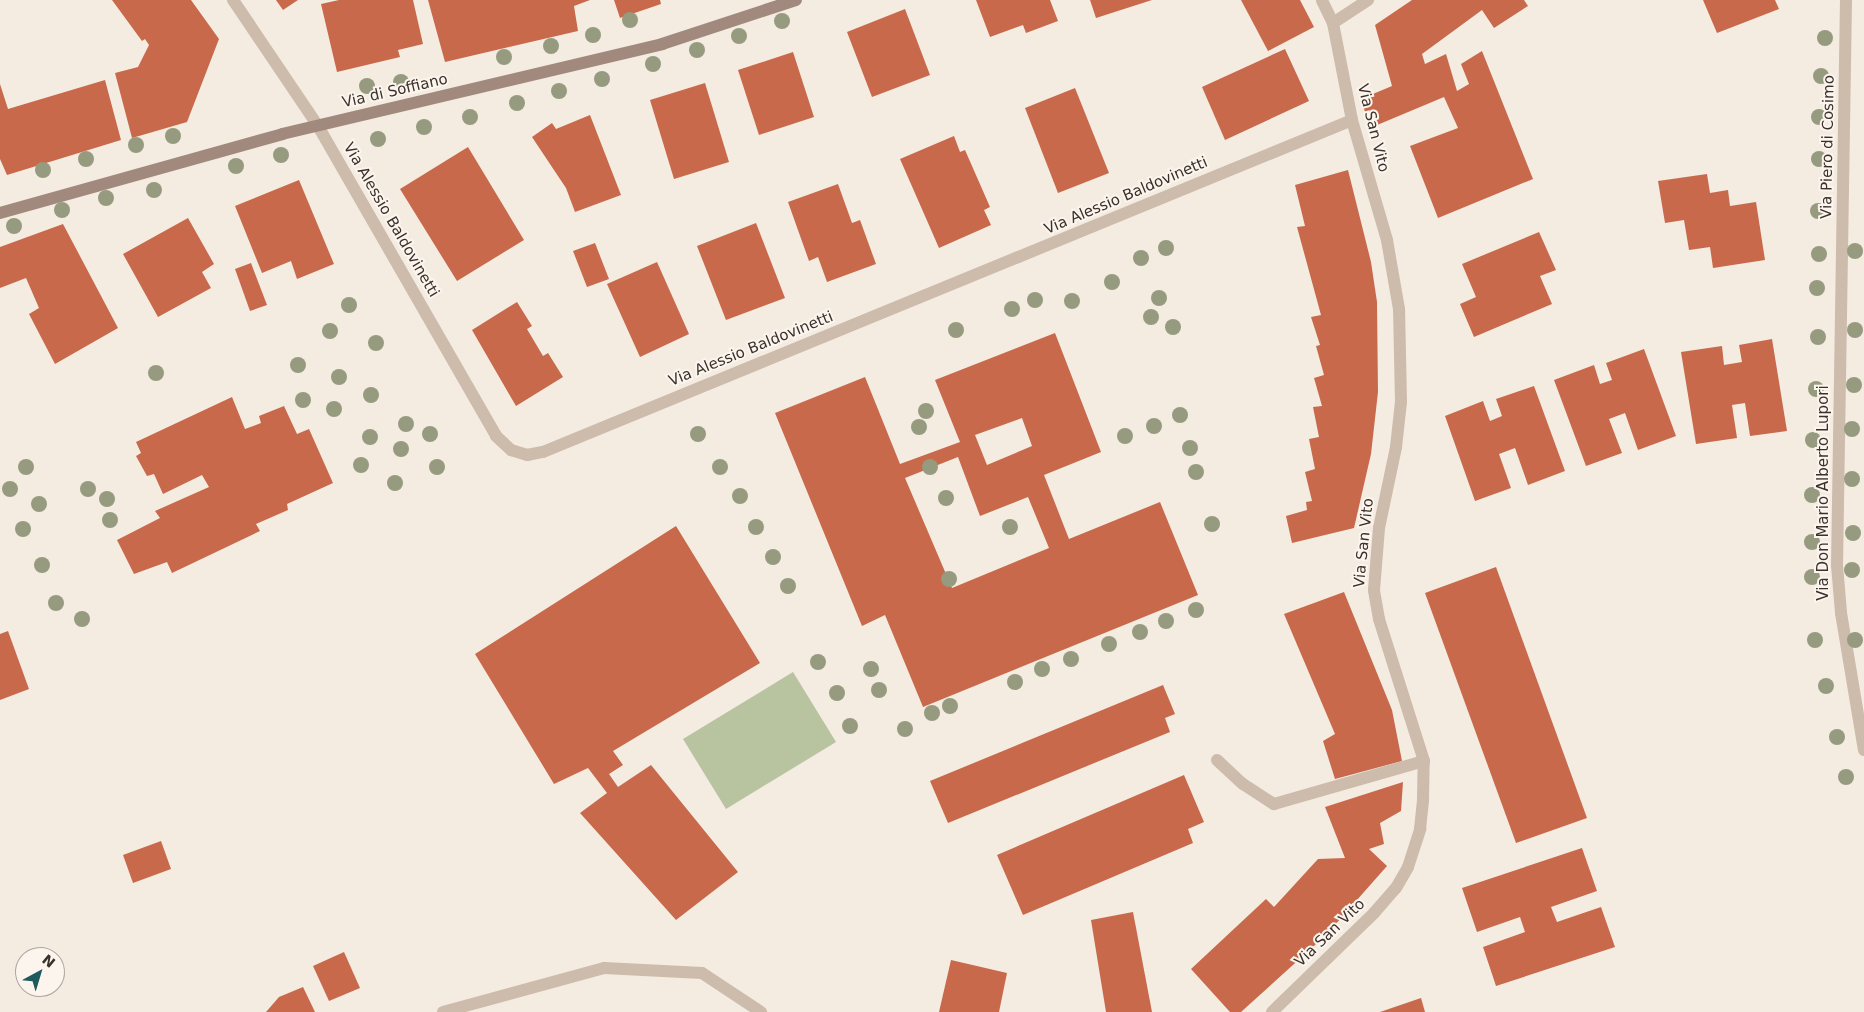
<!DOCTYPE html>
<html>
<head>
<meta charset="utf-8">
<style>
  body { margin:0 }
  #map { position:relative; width:1864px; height:1012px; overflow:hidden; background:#f4ebe1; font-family:"DejaVu Sans",sans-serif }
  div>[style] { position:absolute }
  .green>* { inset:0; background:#b8c4a0 }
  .building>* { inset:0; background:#c8694b }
  .lane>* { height:12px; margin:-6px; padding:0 6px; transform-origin:6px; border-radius:6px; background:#cdbbac }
  .street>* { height:12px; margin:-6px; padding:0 6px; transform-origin:6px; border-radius:6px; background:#cdbbac }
  .secondary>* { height:12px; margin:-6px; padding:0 6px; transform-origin:6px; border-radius:6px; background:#a18a7d }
  .trees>* { width:16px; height:16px; margin:-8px; border-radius:50%; background:#969b7f }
  span { translate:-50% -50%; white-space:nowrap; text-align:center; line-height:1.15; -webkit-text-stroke:4px #fbf5ee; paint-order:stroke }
  .street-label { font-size:15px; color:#3b302b }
  .north { position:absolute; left:15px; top:947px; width:50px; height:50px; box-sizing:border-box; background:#fbf5ee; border:1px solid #aea6a0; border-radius:50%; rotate:39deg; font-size:14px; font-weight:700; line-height:20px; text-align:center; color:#3b302b }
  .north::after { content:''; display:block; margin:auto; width:18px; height:22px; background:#1f5a5e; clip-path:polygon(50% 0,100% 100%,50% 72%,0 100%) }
</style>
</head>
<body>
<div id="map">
  <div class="green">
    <div style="clip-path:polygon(793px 672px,836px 742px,726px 809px,683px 739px)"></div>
  </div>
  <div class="building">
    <div style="clip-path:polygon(112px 0,191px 0,219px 39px,187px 122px,132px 138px,115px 73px,138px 67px,149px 45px,145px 39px,142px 41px)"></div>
    <div style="clip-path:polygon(276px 0,298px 0,283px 10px)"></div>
    <div style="clip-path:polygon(339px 0,413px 0,423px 44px,398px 50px,400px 57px,337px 72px,321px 4px)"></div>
    <div style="clip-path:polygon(428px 0,590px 0,574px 6px,578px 31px,445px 62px)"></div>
    <div style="clip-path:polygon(614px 0,660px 0,661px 4px,620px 18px)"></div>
    <div style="clip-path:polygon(976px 0,1050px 0,1058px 21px,1026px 33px,1023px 25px,990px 37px)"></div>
    <div style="clip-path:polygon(1090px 0,1152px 0,1096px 18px)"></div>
    <div style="clip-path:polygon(1241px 0,1300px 0,1314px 27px,1268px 51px)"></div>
    <div style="clip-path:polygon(1412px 0,1524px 0,1528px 6px,1494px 28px,1482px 10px,1422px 54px,1425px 64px,1446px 54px,1457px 91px,1469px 84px,1461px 64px,1482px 51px,1533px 179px,1438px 218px,1410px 146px,1458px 128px,1444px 97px,1370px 128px,1361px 99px,1392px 86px,1375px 25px)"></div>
    <div style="clip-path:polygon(1703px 0,1775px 0,1779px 9px,1717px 33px)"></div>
    <div style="clip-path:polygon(905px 9px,930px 75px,872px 97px,847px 32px)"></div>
    <div style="clip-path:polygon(1285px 49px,1309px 101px,1225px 140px,1202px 87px)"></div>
    <div style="clip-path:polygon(793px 52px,814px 117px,759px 135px,738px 70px)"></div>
    <div style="clip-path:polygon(105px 80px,121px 140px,7px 175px,0 159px,0 84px,8px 109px)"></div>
    <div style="clip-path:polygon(705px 83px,729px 162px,674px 179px,650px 100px)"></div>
    <div style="clip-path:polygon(1075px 88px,1109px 173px,1058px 193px,1025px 108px)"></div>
    <div style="clip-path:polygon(590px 115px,621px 195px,575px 212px,566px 188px,532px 137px,552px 123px,556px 129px)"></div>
    <div style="clip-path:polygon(954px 136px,960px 152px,965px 150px,990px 207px,984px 210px,991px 225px,939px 248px,900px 159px)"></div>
    <div style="clip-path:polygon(468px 147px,524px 240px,457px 281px,400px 189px)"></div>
    <div style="clip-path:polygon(1348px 170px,1371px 262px,1377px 302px,1378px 392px,1371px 454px,1354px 528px,1292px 543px,1286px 516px,1307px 510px,1306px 502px,1312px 501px,1305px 472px,1315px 469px,1309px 439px,1319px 437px,1313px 407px,1322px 406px,1314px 378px,1324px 375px,1316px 346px,1320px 345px,1311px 317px,1321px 315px,1297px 227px,1305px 226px,1295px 185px)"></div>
    <div style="clip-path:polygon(1707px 174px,1710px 193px,1728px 190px,1730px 206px,1756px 202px,1765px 260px,1713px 268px,1710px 247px,1689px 250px,1684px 220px,1665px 223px,1658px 181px)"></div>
    <div style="clip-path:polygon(299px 180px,334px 264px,297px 279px,291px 261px,262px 273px,235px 206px)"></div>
    <div style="clip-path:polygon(838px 184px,852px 223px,860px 220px,876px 264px,827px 282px,818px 257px,809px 261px,788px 202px)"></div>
    <div style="clip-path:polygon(188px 218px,214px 264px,202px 272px,211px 288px,158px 317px,123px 254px)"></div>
    <div style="clip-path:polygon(756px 223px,785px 298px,726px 320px,697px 246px)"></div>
    <div style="clip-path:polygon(63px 224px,118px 328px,55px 364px,29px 314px,39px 308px,26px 278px,0 288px,0 247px)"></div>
    <div style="clip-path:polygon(1539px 232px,1556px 270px,1540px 276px,1552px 304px,1474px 337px,1460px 304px,1476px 297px,1462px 264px)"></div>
    <div style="clip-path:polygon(595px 243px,609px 279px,587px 287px,573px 251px)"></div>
    <div style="clip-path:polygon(657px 262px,689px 334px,640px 357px,607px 284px)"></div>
    <div style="clip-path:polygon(251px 263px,267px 305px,250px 311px,235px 269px)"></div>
    <div style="clip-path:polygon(517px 302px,532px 326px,527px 329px,543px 356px,548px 353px,563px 377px,516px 406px,472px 330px)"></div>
    <div style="clip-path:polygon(evenodd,1055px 333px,1101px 452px,1044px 475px,1069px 539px,1160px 502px,1198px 595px,923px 707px,885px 615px,862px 626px,775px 413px,865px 377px,900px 464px,960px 442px,935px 380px,1055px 333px,1022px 418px,1032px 446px,987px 465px,975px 435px,1022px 418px,1055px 333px,958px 457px,980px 516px,1028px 497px,1049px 548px,952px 588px,905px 478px,958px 457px)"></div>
    <div style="clip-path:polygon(1772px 339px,1787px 431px,1750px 436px,1745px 403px,1732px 405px,1737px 438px,1696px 444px,1681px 352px,1722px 346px,1724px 365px,1742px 362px,1739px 345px)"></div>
    <div style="clip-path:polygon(1644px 349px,1676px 436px,1638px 450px,1625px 413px,1609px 419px,1622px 453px,1586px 466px,1554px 380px,1594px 365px,1600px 384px,1612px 380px,1606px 363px)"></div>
    <div style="clip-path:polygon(1534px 386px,1565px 471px,1528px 485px,1515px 448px,1499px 454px,1511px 488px,1475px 501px,1445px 416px,1483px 401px,1490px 421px,1502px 416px,1496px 399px)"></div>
    <div style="clip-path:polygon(232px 397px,245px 429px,261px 423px,259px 416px,284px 406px,297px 434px,309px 429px,333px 483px,287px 504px,288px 510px,256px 524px,260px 531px,172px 573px,167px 562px,134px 574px,117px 540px,160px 518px,155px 511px,209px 487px,202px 475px,163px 494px,154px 474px,147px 476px,136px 456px,141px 453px,136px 442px)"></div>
    <div style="clip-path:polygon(676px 526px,760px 663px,613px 751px,623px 765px,609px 774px,618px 787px,651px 765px,738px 872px,676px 920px,580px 813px,607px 793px,588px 768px,554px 784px,475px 654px)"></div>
    <div style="clip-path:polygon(1496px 567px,1587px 818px,1516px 843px,1425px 593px)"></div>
    <div style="clip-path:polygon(1344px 592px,1392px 710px,1402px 761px,1335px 779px,1323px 741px,1335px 734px,1284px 614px)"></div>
    <div style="clip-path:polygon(8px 631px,29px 689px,0 700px,0 634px)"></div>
    <div style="clip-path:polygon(1163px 685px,1175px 714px,1165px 718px,1170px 732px,948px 823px,930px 781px)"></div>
    <div style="clip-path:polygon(1184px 775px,1204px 822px,1188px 829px,1193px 843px,1023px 915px,997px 855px)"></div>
    <div style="clip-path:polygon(1403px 782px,1401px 811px,1380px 823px,1384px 844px,1369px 849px,1387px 866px,1326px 935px,1241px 1012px,1230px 1012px,1191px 969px,1266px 899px,1274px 907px,1318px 859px,1345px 858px,1325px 807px)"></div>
    <div style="clip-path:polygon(161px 841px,171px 869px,133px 883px,123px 855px)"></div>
    <div style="clip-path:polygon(1582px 848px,1597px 891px,1551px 907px,1557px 922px,1601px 907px,1615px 947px,1496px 986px,1483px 947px,1525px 932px,1520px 917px,1477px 932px,1462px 888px)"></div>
    <div style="clip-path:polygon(1133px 912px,1152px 1012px,1106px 1012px,1091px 920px)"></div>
    <div style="clip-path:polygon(344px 952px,360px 988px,329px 1001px,313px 966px)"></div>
    <div style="clip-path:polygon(951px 960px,1007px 973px,999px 1012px,939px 1012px)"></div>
    <div style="clip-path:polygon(303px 987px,315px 1012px,266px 1012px,279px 997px)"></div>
    <div style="clip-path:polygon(1421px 998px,1425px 1012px,1380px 1012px)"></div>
  </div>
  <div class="lane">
    <div style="left:1217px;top:760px;width:35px;rotate:43deg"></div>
    <div style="left:1243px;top:784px;width:37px;rotate:33deg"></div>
    <div style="left:1274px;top:804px;width:156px;rotate:-16deg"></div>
    <div style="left:443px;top:1012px;width:167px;rotate:-15.3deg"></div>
    <div style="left:604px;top:968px;width:98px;rotate:2.9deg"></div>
    <div style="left:702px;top:973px;width:71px;rotate:33.5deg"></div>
  </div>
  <div class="street">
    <div style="left:233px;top:0;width:152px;rotate:56deg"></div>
    <div style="left:318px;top:126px;width:357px;rotate:60.1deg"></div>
    <div style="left:496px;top:436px;width:21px;rotate:43deg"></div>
    <div style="left:511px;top:450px;width:17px;rotate:17deg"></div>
    <div style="left:527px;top:455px;width:16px;rotate:-11deg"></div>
    <div style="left:543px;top:452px;width:874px;rotate:-22.31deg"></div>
    <div style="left:1846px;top:0;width:565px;rotate:90.91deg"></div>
    <div style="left:1837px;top:565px;width:48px;rotate:85.2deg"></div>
    <div style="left:1841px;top:613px;width:139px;rotate:80.5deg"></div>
    <div style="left:1333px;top:23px;width:42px;rotate:-33.3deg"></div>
    <div style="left:1272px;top:1012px;width:142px;rotate:-44.1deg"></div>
    <div style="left:1374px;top:913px;width:33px;rotate:-49deg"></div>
    <div style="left:1396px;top:888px;width:24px;rotate:-60deg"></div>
    <div style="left:1408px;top:867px;width:40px;rotate:-72deg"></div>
    <div style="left:1420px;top:829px;width:29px;rotate:-84deg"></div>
    <div style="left:1423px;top:800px;width:39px;rotate:-89deg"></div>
    <div style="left:1424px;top:761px;width:149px;rotate:-107.6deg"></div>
    <div style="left:1379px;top:619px;width:29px;rotate:-100deg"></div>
    <div style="left:1374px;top:590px;width:62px;rotate:-85.4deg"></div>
    <div style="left:1379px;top:528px;width:83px;rotate:-78.1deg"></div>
    <div style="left:1396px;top:447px;width:45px;rotate:-83.7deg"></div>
    <div style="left:1401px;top:402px;width:93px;rotate:-91.2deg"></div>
    <div style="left:1399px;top:309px;width:70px;rotate:-99.9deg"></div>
    <div style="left:1387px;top:240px;width:125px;rotate:-106.3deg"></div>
    <div style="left:1352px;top:120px;width:99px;rotate:-101.1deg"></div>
    <div style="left:1333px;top:23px;width:25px;rotate:-116deg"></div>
  </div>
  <div class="secondary">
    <div style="left:0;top:213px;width:293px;rotate:-15.6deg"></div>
    <div style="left:282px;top:134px;width:391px;rotate:-13.3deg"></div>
    <div style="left:662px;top:44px;width:141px;rotate:-18.2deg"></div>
  </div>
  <div class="trees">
    <div style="left:630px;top:20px"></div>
    <div style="left:782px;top:21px"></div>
    <div style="left:593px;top:35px"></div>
    <div style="left:739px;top:36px"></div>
    <div style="left:1825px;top:38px"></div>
    <div style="left:551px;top:46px"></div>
    <div style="left:697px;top:50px"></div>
    <div style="left:504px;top:57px"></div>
    <div style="left:653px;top:64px"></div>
    <div style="left:1821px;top:76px"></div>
    <div style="left:602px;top:79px"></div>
    <div style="left:401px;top:82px"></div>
    <div style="left:367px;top:86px"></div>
    <div style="left:559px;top:91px"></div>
    <div style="left:517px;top:103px"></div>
    <div style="left:470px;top:117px"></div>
    <div style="left:1819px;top:117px"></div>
    <div style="left:424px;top:127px"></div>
    <div style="left:173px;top:136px"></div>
    <div style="left:378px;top:139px"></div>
    <div style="left:136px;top:145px"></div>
    <div style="left:281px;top:155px"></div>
    <div style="left:86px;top:159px"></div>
    <div style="left:1819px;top:159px"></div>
    <div style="left:236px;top:166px"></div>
    <div style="left:43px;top:170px"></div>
    <div style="left:154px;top:190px"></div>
    <div style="left:106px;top:198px"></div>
    <div style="left:62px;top:210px"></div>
    <div style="left:1818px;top:211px"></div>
    <div style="left:14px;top:226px"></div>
    <div style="left:1166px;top:248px"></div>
    <div style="left:1855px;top:251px"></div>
    <div style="left:1819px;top:254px"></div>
    <div style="left:1141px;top:258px"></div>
    <div style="left:1112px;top:282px"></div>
    <div style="left:1817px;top:288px"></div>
    <div style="left:1159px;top:298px"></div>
    <div style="left:1035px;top:300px"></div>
    <div style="left:1072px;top:301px"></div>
    <div style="left:349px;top:305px"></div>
    <div style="left:1012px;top:309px"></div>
    <div style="left:1151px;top:317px"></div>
    <div style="left:1173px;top:327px"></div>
    <div style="left:956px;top:330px"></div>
    <div style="left:1855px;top:330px"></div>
    <div style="left:330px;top:331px"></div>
    <div style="left:1818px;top:337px"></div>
    <div style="left:376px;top:343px"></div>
    <div style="left:298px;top:365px"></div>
    <div style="left:156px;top:373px"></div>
    <div style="left:339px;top:377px"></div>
    <div style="left:1854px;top:385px"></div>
    <div style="left:1816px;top:389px"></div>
    <div style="left:371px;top:395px"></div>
    <div style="left:303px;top:400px"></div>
    <div style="left:334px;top:409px"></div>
    <div style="left:926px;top:411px"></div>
    <div style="left:1180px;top:415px"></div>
    <div style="left:406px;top:424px"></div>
    <div style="left:1154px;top:426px"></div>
    <div style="left:919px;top:427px"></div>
    <div style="left:1852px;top:429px"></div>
    <div style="left:430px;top:434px"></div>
    <div style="left:698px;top:434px"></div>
    <div style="left:1125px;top:436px"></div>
    <div style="left:370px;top:437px"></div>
    <div style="left:1813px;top:440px"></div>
    <div style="left:1190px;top:448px"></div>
    <div style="left:401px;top:449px"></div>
    <div style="left:361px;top:465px"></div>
    <div style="left:26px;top:467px"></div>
    <div style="left:437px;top:467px"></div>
    <div style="left:720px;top:467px"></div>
    <div style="left:930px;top:467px"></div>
    <div style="left:1196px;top:472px"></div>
    <div style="left:1852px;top:479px"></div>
    <div style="left:395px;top:483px"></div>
    <div style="left:10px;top:489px"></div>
    <div style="left:88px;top:489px"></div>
    <div style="left:1812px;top:495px"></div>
    <div style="left:740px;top:496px"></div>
    <div style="left:946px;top:498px"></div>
    <div style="left:107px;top:499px"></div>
    <div style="left:39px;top:504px"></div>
    <div style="left:110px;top:520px"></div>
    <div style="left:1212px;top:524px"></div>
    <div style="left:756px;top:527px"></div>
    <div style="left:1010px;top:527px"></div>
    <div style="left:23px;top:529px"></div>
    <div style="left:1853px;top:533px"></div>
    <div style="left:1812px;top:542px"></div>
    <div style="left:773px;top:557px"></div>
    <div style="left:42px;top:565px"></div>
    <div style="left:1852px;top:570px"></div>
    <div style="left:1812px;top:577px"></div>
    <div style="left:949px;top:579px"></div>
    <div style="left:788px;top:586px"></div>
    <div style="left:56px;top:603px"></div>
    <div style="left:1196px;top:610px"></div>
    <div style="left:82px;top:619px"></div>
    <div style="left:1166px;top:621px"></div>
    <div style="left:1140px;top:632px"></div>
    <div style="left:1815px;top:640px"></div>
    <div style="left:1855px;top:640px"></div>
    <div style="left:1109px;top:644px"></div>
    <div style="left:1071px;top:659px"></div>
    <div style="left:818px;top:662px"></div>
    <div style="left:871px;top:669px"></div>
    <div style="left:1042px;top:669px"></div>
    <div style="left:1015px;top:682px"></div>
    <div style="left:1826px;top:686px"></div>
    <div style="left:879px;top:690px"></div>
    <div style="left:837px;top:693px"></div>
    <div style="left:950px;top:706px"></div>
    <div style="left:932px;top:713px"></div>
    <div style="left:850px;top:726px"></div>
    <div style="left:905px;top:729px"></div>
    <div style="left:1837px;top:737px"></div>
    <div style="left:1846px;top:777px"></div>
  </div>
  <div class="street-label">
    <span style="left:395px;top:91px;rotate:-13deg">Via di Soffiano</span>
    <span style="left:1373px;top:128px;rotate:76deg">Via San Vito</span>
    <span style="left:1828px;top:147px;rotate:-89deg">Via Piero di Cosimo</span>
    <span style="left:1126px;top:196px;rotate:-23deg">Via Alessio Baldovinetti</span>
    <span style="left:391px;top:220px;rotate:60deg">Via Alessio Baldovinetti</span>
    <span style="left:751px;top:349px;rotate:-22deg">Via Alessio Baldovinetti</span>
    <span style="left:1824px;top:493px;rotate:-90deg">Via Don Mario Alberto Lupori</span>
    <span style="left:1364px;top:543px;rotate:-84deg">Via San Vito</span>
    <span style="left:1330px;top:933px;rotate:-44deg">Via San Vito</span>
  </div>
  <div class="north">N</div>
</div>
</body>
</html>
